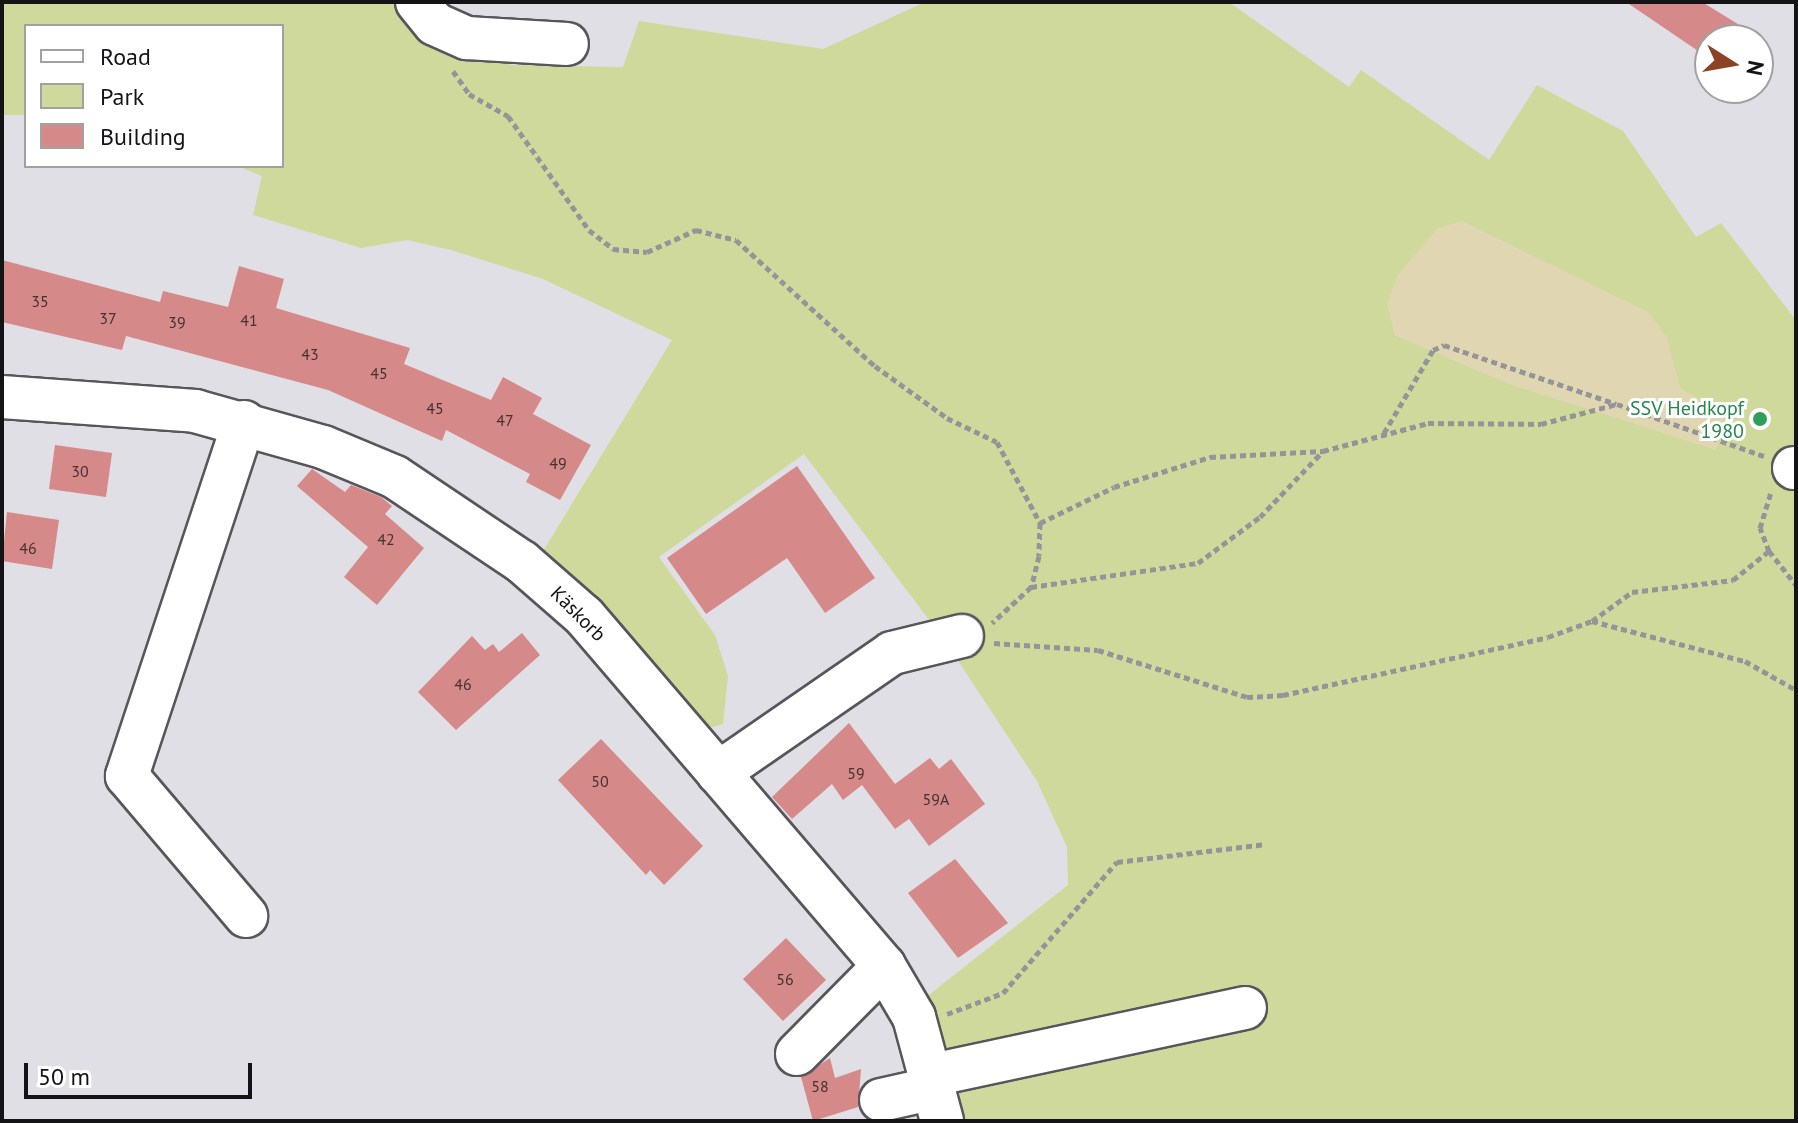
<!DOCTYPE html>
<html>
<head>
<meta charset="utf-8">
<style>
  body { margin:0 }
  #map { position:relative; width:1798px; height:1123px; overflow:hidden; background:#dfdfe5; font-family:"PT Sans",sans-serif }
  div>[style] { position:absolute }
  .green>* { inset:0; background:#cfd99c }
  .sand>* { inset:0; background:#e0d6b1 }
  .building>* { inset:0; background:#d58988 }
  .path>* { height:5px; margin-top:-2.5px; transform-origin:0; background:repeating-linear-gradient(90deg,#959599 0 6px,transparent 0 10px) }
  .roads { filter:drop-shadow(2px 0 #57565b) drop-shadow(-2px 0 #57565b) drop-shadow(0 2px #57565b) drop-shadow(0 -2px #57565b) }
  .minor>* { height:42px; margin:-21px; padding:0 21px; transform-origin:21px; border-radius:21px; background:#fff }
  .dots>* { width:22px; height:22px; translate:-50% -50%; box-sizing:border-box; border:4px solid #fff; border-radius:50% }
  span { translate:-50% -50%; white-space:nowrap; text-align:center; line-height:1.15; -webkit-text-stroke:6px #fff; paint-order:stroke }
  .number-label { font-size:16px; color:#443132 }
  .number-label span { -webkit-text-stroke-width:0 }
  .leisure-label { font-size:20px; color:#27864d }
  .right { translate:-100% -50%; text-align:right }
  .street-label { font-size:20px; color:#141416 }
  .frame { position:absolute; inset:0; border:4px solid #141416; pointer-events:none }
  .legend { position:absolute; left:24px; top:24px; width:260px; height:144px; box-sizing:border-box; background:#fff; border:2px solid #a1a1a2; margin:0; padding:10px 14px; list-style:none; font-size:24px; color:#141416 }
  .legend li { display:flex; align-items:center; gap:16px; height:40px }
  .legend b { width:40px; border:2px solid #a1a1a2 }
  .north { position:absolute; left:1694px; top:24px; width:80px; height:80px; box-sizing:border-box; background:#fff; border:2px solid #a1a1a2; border-radius:50%; rotate:101deg; font-size:22px; font-weight:700; line-height:32px; text-align:center; color:#141416 }
  .north::after { content:''; display:block; margin:auto; width:28px; height:36px; background:#8b4323; clip-path:polygon(50% 0,100% 100%,50% 72%,0 100%) }
  .scale { position:absolute; left:24px; top:1063px; width:228px; height:36px; box-sizing:border-box; border:4px solid #141416; border-top:0; padding-left:10px; font-size:24px; line-height:28px; white-space:nowrap; color:#141416; -webkit-text-stroke:6px #fff; paint-order:stroke }
</style>
</head>
<body>
<div id="map">
  <div class="green">
    <div style="clip-path:polygon(evenodd,2px 2px,402px 2px,428px 34px,511px 65px,623px 67px,639px 21px,823px 49px,925px 2px,1229px 2px,1349px 87px,1361px 70px,1489px 160px,1537px 85px,1623px 131px,1696px 237px,1721px 223px,1796px 320px,1796px 1121px,952px 1121px,920px 1002px,1068px 885px,1067px 847px,1037px 781px,945px 641px,804px 454px,659px 557px,715px 635px,728px 676px,723px 724px,706px 729px,540px 556px,672px 340px,543px 279px,451px 250px,407px 240px,361px 248px,253px 215px,262px 176px,237px 166px,282px 166px,282px 26px,26px 26px,26px 115px,2px 115px,2px 2px,1461px 221px,1647px 312px,1681px 390px,1724px 410px,1716px 449px,1510px 384px,1395px 335px,1461px 221px)"></div>
  </div>
  <div class="sand">
    <div style="clip-path:polygon(1461px 221px,1648px 312px,1666px 336px,1681px 390px,1724px 410px,1716px 450px,1510px 384px,1395px 335px,1387px 305px,1398px 274px,1438px 228px)"></div>
  </div>
  <div class="building">
    <div style="clip-path:polygon(1626px 2px,1702px 2px,1764px 40px,1710px 40px,1710px 59px)"></div>
    <div style="clip-path:polygon(2px 260px,160px 302px,163px 291px,228px 307px,239px 266px,284px 279px,276px 308px,410px 348px,404px 364px,491px 400px,503px 377px,542px 398px,533px 414px,591px 445px,560px 500px,526px 482px,530px 474px,446px 430px,442px 441px,328px 390px,126px 336px,122px 350px,2px 322px)"></div>
    <div style="clip-path:polygon(55px 445px,112px 453px,106px 497px,49px 489px)"></div>
    <div style="clip-path:polygon(797px 466px,875px 578px,825px 613px,787px 558px,706px 614px,667px 558px)"></div>
    <div style="clip-path:polygon(312px 469px,345px 492px,351px 485px,381px 497px,392px 506px,385px 514px,424px 548px,377px 605px,344px 577px,368px 547px,297px 486px)"></div>
    <div style="clip-path:polygon(7px 512px,59px 520px,52px 569px,2px 561px)"></div>
    <div style="clip-path:polygon(522px 633px,540px 655px,456px 730px,418px 692px,472px 636px,485px 650px,493px 644px,499px 652px)"></div>
    <div style="clip-path:polygon(849px 723px,895px 784px,930px 758px,939px 769px,951px 759px,985px 804px,929px 846px,909px 819px,895px 829px,862px 785px,843px 800px,832px 784px,792px 819px,772px 797px)"></div>
    <div style="clip-path:polygon(601px 739px,703px 846px,664px 885px,650px 870px,646px 875px,558px 780px)"></div>
    <div style="clip-path:polygon(955px 859px,1008px 923px,958px 958px,908px 893px)"></div>
    <div style="clip-path:polygon(786px 938px,826px 980px,783px 1021px,743px 979px)"></div>
    <div style="clip-path:polygon(830px 1058px,835px 1078px,861px 1069px,858px 1107px,813px 1121px,801px 1077px)"></div>
  </div>
  <div class="path">
    <div style="left:453px;top:71px;width:28px;rotate:55deg"></div>
    <div style="left:469px;top:94px;width:45px;rotate:29.4deg"></div>
    <div style="left:508px;top:116px;width:140px;rotate:54.6deg"></div>
    <div style="left:589px;top:230px;width:31px;rotate:38deg"></div>
    <div style="left:613px;top:249px;width:34px;rotate:5deg"></div>
    <div style="left:647px;top:252px;width:54px;rotate:-24.2deg"></div>
    <div style="left:696px;top:230px;width:41px;rotate:14deg"></div>
    <div style="left:736px;top:240px;width:188px;rotate:42.2deg"></div>
    <div style="left:875px;top:366px;width:89px;rotate:35.8deg"></div>
    <div style="left:947px;top:418px;width:55px;rotate:25.6deg"></div>
    <div style="left:997px;top:442px;width:92px;rotate:62deg"></div>
    <div style="left:1040px;top:523px;width:33px;rotate:92deg"></div>
    <div style="left:1039px;top:556px;width:32px;rotate:104deg"></div>
    <div style="left:1031px;top:587px;width:53px;rotate:137.3deg"></div>
    <div style="left:1384px;top:433px;width:96px;rotate:-59.4deg"></div>
    <div style="left:1433px;top:350px;width:12px;rotate:-24deg"></div>
    <div style="left:1444px;top:345px;width:182px;rotate:18.9deg"></div>
    <div style="left:1040px;top:523px;width:82px;rotate:-25.9deg"></div>
    <div style="left:1114px;top:487px;width:101px;rotate:-17.4deg"></div>
    <div style="left:1210px;top:457px;width:113px;rotate:-3deg"></div>
    <div style="left:1323px;top:451px;width:109px;rotate:-14.9deg"></div>
    <div style="left:1428px;top:423px;width:113px;rotate:0.5deg"></div>
    <div style="left:1541px;top:424px;width:79px;rotate:-14.7deg"></div>
    <div style="left:1617px;top:404px;width:156px;rotate:19.5deg"></div>
    <div style="left:1769px;top:551px;width:43px;rotate:51.5deg"></div>
    <div style="left:1031px;top:587px;width:169px;rotate:-8.2deg"></div>
    <div style="left:1198px;top:563px;width:77px;rotate:-36.6deg"></div>
    <div style="left:1260px;top:517px;width:91px;rotate:-46.3deg"></div>
    <div style="left:1592px;top:621px;width:158px;rotate:14.7deg"></div>
    <div style="left:1745px;top:661px;width:59px;rotate:29.6deg"></div>
    <div style="left:994px;top:643px;width:104px;rotate:3.9deg"></div>
    <div style="left:1098px;top:650px;width:156px;rotate:17.5deg"></div>
    <div style="left:1247px;top:697px;width:36px;rotate:-3deg"></div>
    <div style="left:1283px;top:695px;width:271px;rotate:-12.3deg"></div>
    <div style="left:1548px;top:637px;width:47px;rotate:-20deg"></div>
    <div style="left:1592px;top:621px;width:49px;rotate:-35.9deg"></div>
    <div style="left:1632px;top:592px;width:102px;rotate:-6.8deg"></div>
    <div style="left:1733px;top:580px;width:46px;rotate:-38.9deg"></div>
    <div style="left:1769px;top:551px;width:25px;rotate:-111deg"></div>
    <div style="left:1760px;top:528px;width:38px;rotate:-73deg"></div>
    <div style="left:947px;top:1014px;width:60px;rotate:-20.6deg"></div>
    <div style="left:1003px;top:993px;width:174px;rotate:-49deg"></div>
    <div style="left:1117px;top:862px;width:150px;rotate:-6.9deg"></div>
  </div>
  <div class="roads">
    <div class="minor">
      <div style="left:417px;top:2px;width:28px;rotate:51deg"></div>
      <div style="left:435px;top:24px;width:35px;rotate:24deg"></div>
      <div style="left:467px;top:38px;width:100px;rotate:3.4deg"></div>
      <div style="left:2px;top:397px;width:194px;rotate:4.1deg"></div>
      <div style="left:195px;top:411px;width:133px;rotate:15.7deg"></div>
      <div style="left:323px;top:447px;width:78px;rotate:22.6deg"></div>
      <div style="left:395px;top:477px;width:153px;rotate:33.8deg"></div>
      <div style="left:522px;top:562px;width:82px;rotate:41.1deg"></div>
      <div style="left:584px;top:616px;width:461px;rotate:49.4deg"></div>
      <div style="left:884px;top:966px;width:59px;rotate:59.5deg"></div>
      <div style="left:914px;top:1017px;width:108px;rotate:74.9deg"></div>
      <div style="left:244px;top:422px;width:373px;rotate:108.3deg"></div>
      <div style="left:127px;top:776px;width:184px;rotate:49.6deg"></div>
      <div style="left:1794px;top:468px;width:2px"></div>
      <div style="left:718px;top:773px;width:211px;rotate:-34.6deg"></div>
      <div style="left:892px;top:653px;width:72px;rotate:-13.7deg"></div>
      <div style="left:797px;top:1054px;width:124px;rotate:-45.3deg"></div>
      <div style="left:932px;top:1075px;width:320px;rotate:-12.1deg"></div>
      <div style="left:881px;top:1100px;width:55px;rotate:-12.5deg"></div>
    </div>
  </div>
  <div class="dots">
    <div style="left:1760px;top:419px;background:#2e9e5b"></div>
  </div>
  <div class="number-label">
    <span style="left:40px;top:301px">35</span>
    <span style="left:108px;top:318px">37</span>
    <span style="left:249px;top:320px">41</span>
    <span style="left:177px;top:322px">39</span>
    <span style="left:310px;top:354px">43</span>
    <span style="left:379px;top:373px">45</span>
    <span style="left:435px;top:408px">45</span>
    <span style="left:505px;top:420px">47</span>
    <span style="left:558px;top:463px">49</span>
    <span style="left:80px;top:471px">30</span>
    <span style="left:386px;top:539px">42</span>
    <span style="left:28px;top:548px">46</span>
    <span style="left:463px;top:684px">46</span>
    <span style="left:856px;top:773px">59</span>
    <span style="left:600px;top:781px">50</span>
    <span style="left:936px;top:799px">59A</span>
    <span style="left:785px;top:979px">56</span>
    <span style="left:820px;top:1086px">58</span>
  </div>
  <div class="leisure-label">
    <span class="right" style="left:1744px;top:420px">SSV Heidkopf<br>1980</span>
  </div>
  <div class="street-label">
    <span style="left:578px;top:614px;rotate:45deg">Käskorb</span>
  </div>
  <div class="frame"></div>
  <ul class="legend">
  <li><b style="height:10px;background:#fff"></b>Road</li>
  <li><b style="height:22px;background:#cfd99c"></b>Park</li>
  <li><b style="height:22px;background:#d58988"></b>Building</li>
  </ul>
  <div class="north">N</div>
  <div class="scale">50 m</div>
</div>
</body>
</html>
